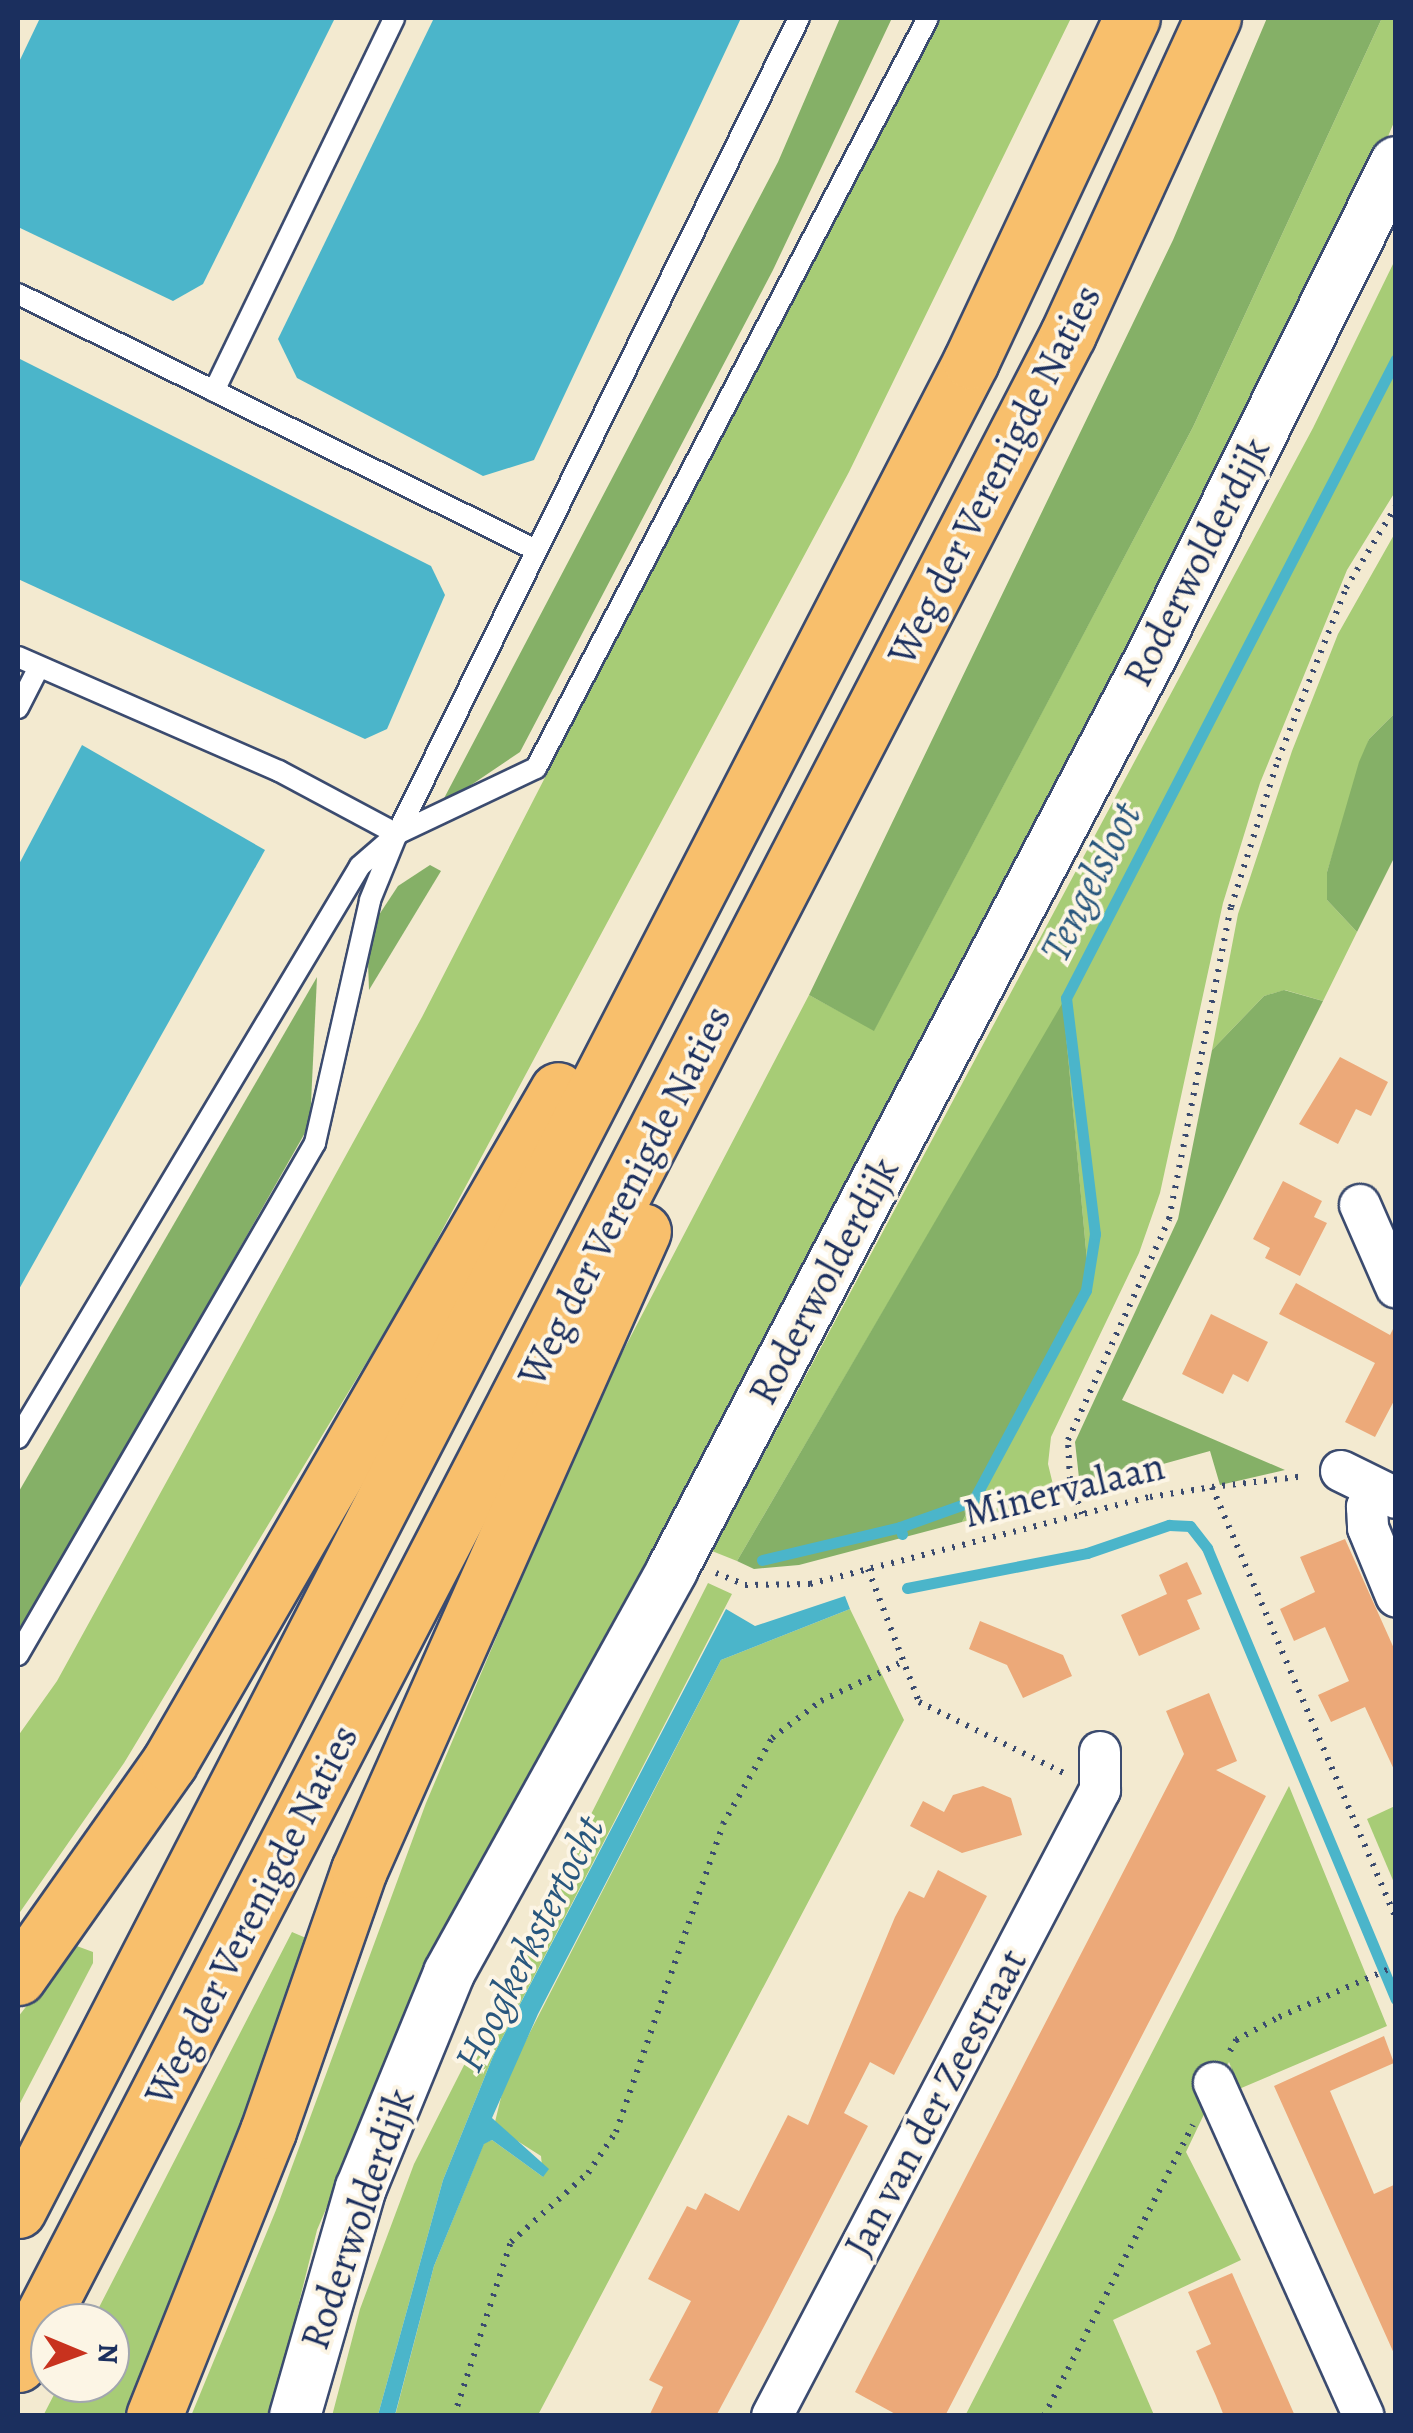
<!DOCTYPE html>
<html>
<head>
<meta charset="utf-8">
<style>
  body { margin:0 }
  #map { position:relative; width:1413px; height:2433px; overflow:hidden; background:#f3ead0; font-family:Alegreya,serif }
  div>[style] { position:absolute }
  .green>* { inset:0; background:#a7cc76 }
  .forest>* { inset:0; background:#85b067 }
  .water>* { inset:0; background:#4bb5ca }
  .stream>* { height:11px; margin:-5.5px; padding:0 5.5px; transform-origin:5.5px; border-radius:5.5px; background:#4bb5ca }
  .building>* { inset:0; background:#eca979 }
  .path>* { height:6px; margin-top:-3px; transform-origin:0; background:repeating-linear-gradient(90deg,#3b4b6f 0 2.5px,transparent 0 10.5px) }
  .roads { filter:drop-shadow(2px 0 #3b4b6f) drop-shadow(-2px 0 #3b4b6f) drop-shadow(0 2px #3b4b6f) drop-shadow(0 -2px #3b4b6f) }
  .service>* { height:20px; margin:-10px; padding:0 10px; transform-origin:10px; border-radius:10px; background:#fff }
  .minor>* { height:40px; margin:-20px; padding:0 20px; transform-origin:20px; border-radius:20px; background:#fff }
  .tertiary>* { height:50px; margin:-25px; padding:0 25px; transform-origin:25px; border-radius:25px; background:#fff }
  .motorway>* { height:55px; margin:-27.5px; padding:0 27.5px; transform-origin:27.5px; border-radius:27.5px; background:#f8bf6c }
  span { translate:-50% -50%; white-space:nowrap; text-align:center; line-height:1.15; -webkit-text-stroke:8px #fcf5e5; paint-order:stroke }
  .street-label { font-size:40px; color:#1b2f5e }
  .water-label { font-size:42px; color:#29577e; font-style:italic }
  .frame { position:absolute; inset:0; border:20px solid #1b2f5e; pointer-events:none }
  .north { position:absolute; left:30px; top:2303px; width:100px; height:100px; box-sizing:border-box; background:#fcf5e5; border:2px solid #a2a6af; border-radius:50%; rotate:91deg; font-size:28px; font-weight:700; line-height:40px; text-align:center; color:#1b2f5e }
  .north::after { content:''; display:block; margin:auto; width:35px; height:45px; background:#c8321e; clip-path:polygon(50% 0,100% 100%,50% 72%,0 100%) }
</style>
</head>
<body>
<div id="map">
  <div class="green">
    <div style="clip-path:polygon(925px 18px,1071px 18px,849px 472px,409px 1292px,124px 1763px,18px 1915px,18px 1736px,57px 1681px,422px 1017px,875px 135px)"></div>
    <div style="clip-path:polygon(1382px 18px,1395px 18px,1395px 120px,1352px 220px,406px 2022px,317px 2230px,271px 2415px,191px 2416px,276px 2210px,426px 1803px,596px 1403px,809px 995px,874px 1030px,1193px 427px)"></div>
    <div style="clip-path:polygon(1395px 260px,1395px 492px,1347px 570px,1260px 783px,1223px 903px,1160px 1193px,1139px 1253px,1051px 1437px,1048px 1464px,1056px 1497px,962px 1522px,1089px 1282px,1063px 1004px,737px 1561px,712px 1551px,1313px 428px)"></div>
    <div style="clip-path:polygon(1395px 533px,1395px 713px,1369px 739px,1327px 872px,1327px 900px,1357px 932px,1323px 1001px,1285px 990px,1264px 996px,1212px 1050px,1238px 914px,1292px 751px,1338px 634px)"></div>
    <div style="clip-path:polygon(708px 1583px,732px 1594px,494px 2054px,443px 2180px,378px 2415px,332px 2416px,360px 2309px,414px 2164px)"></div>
    <div style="clip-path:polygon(850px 1609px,904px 1720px,538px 2415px,395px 2416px,434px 2266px,484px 2143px,492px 2140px,543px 2177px,541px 2156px,494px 2126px,505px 2081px,721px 1660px)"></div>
    <div style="clip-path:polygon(1289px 1786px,1387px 2026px,1239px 2089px,1229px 2062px,1186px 2152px,1241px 2260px,1113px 2320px,1154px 2415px,965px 2416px)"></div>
    <div style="clip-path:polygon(1395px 1806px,1395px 1885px,1367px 1819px)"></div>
    <div style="clip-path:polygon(292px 1932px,320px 1944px,139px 2415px,43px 2416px,60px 2383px,110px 2383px,110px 2323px,91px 2323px)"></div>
    <div style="clip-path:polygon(74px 1945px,93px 1952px,93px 1963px,18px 2107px,18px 2017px)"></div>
  </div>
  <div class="forest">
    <div style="clip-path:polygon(840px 18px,892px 18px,773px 270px,520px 752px,440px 806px,778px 162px)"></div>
    <div style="clip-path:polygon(1267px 18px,1382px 18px,1193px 427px,874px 1031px,809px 995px,1173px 240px)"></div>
    <div style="clip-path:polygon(1395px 713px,1395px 856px,1357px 932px,1327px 900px,1327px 872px,1359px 762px,1369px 739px)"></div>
    <div style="clip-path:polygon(430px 865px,441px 871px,369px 990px,367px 933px,398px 886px)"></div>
    <div style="clip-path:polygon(317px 977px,310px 1124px,18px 1639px,18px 1493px)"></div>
    <div style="clip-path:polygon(1284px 990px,1323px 1001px,1122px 1400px,1285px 1470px,1220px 1485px,1210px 1451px,1080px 1487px,1075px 1442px,1178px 1219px,1212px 1050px,1264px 996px)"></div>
    <div style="clip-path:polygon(1063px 1002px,1089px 1282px,962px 1522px,799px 1565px,754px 1569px,737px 1561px)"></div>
  </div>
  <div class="water">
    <div style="clip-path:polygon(40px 18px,335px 18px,203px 284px,173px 301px,18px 227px,18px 64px)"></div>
    <div style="clip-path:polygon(434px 18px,741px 18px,534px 460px,483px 476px,297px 378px,278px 339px)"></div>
    <div style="clip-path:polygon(18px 358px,431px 566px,445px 595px,387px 729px,365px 739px,18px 579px)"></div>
    <div style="clip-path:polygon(82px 745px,265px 850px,18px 1291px,18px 866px)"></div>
    <div style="clip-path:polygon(845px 1596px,850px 1609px,721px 1660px,538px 2014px,492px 2118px,549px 2169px,543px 2177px,492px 2140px,484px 2144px,434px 2266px,395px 2415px,378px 2415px,443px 2180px,494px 2054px,726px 1609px,755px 1626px)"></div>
  </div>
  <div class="stream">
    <div style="left:902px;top:1534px;width:7px;rotate:-106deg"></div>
    <div style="left:900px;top:1527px;width:77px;rotate:-19.6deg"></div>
    <div style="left:973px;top:1501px;width:239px;rotate:-61.8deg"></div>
    <div style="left:1086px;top:1290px;width:57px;rotate:-80.9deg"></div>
    <div style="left:1095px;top:1234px;width:238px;rotate:-97deg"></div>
    <div style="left:1066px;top:998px;width:719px;rotate:-62.69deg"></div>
    <div style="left:762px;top:1560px;width:142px;rotate:-13.4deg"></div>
    <div style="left:907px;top:1588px;width:183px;rotate:-11deg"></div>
    <div style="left:1087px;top:1553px;width:87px;rotate:-18.9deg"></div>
    <div style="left:1169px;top:1525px;width:21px;rotate:3deg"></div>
    <div style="left:1190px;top:1526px;width:28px;rotate:52deg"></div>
    <div style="left:1207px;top:1548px;width:489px;rotate:67.3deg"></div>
  </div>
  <div class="building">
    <div style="clip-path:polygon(1340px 1057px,1388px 1082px,1371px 1116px,1356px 1109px,1338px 1144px,1299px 1124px)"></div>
    <div style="clip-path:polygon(1283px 1181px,1322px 1201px,1314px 1217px,1327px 1223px,1300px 1276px,1265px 1258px,1270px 1248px,1253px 1239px)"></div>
    <div style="clip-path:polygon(1296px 1283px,1390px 1335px,1396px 1323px,1396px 1397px,1375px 1437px,1345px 1422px,1375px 1363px,1279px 1314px)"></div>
    <div style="clip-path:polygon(1211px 1314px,1268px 1342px,1248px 1382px,1233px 1374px,1223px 1394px,1182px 1374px)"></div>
    <div style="clip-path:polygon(1345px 1539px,1396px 1653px,1396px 1774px,1365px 1707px,1331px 1722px,1318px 1695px,1349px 1681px,1325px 1627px,1294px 1641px,1280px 1609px,1315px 1592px,1300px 1557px)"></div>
    <div style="clip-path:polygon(1187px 1562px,1202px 1594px,1187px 1600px,1200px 1629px,1139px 1656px,1121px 1615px,1167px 1594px,1159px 1575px)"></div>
    <div style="clip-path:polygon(980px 1621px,1063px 1655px,1072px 1676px,1023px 1698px,1007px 1665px,969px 1649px)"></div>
    <div style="clip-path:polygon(1209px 1693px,1237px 1761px,1216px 1770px,1266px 1796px,945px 2416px,899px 2416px,855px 2392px,1184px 1754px,1166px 1711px)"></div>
    <div style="clip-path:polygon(983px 1786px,1011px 1798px,1022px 1835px,962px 1853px,910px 1826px,923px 1801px,944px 1812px,953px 1795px)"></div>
    <div style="clip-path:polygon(938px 1870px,987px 1896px,894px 2075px,870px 2062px,844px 2113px,868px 2126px,768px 2319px,716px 2416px,649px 2416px,663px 2387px,649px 2380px,691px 2301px,648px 2279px,687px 2206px,696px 2210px,705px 2193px,739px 2211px,788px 2115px,808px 2125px,895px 1917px,909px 1891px,924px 1898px)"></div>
    <div style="clip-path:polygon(1384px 2036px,1394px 2063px,1330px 2091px,1374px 2194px,1396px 2184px,1396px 2358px,1274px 2086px)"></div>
    <div style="clip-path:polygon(1232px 2273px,1266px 2350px,1295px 2416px,1224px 2416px,1216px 2396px,1196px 2351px,1211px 2344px,1188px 2292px)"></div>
  </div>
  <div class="path">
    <div style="left:1212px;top:1487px;width:94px;rotate:-6.7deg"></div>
    <div style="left:1082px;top:1514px;width:37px;rotate:-109deg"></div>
    <div style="left:1070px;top:1479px;width:39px;rotate:-93deg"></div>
    <div style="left:1068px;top:1440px;width:243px;rotate:-65.4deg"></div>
    <div style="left:1169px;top:1219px;width:318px;rotate:-78.8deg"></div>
    <div style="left:1231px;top:907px;width:154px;rotate:-72.3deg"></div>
    <div style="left:1278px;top:760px;width:185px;rotate:-68.4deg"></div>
    <div style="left:1346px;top:588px;width:96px;rotate:-58.6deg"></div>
    <div style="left:868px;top:1569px;width:142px;rotate:69deg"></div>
    <div style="left:919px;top:1702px;width:161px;rotate:26.1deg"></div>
    <div style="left:716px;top:1573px;width:31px;rotate:22deg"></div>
    <div style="left:745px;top:1585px;width:65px;rotate:-0.9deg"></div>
    <div style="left:810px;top:1584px;width:351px;rotate:-14.4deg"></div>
    <div style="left:1150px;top:1497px;width:63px;rotate:-9.2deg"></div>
    <div style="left:1212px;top:1487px;width:470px;rotate:66.9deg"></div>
    <div style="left:1230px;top:2051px;width:13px;rotate:-61deg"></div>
    <div style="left:1236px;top:2040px;width:49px;rotate:-28.1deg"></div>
    <div style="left:1279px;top:2017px;width:128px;rotate:-23.6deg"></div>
    <div style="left:454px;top:2416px;width:183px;rotate:-71.9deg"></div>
    <div style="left:511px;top:2242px;width:103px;rotate:-41.9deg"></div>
    <div style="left:588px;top:2173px;width:50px;rotate:-55.7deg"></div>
    <div style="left:616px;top:2132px;width:326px;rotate:-70.8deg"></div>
    <div style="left:723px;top:1824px;width:99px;rotate:-60.3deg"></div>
    <div style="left:772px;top:1738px;width:61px;rotate:-37.1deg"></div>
    <div style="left:821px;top:1701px;width:90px;rotate:-25.7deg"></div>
    <div style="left:1044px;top:2416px;width:327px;rotate:-62.9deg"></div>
  </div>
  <div class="roads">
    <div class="service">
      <div style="left:18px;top:294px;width:578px;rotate:26.3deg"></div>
      <div style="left:214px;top:391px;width:414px;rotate:-64.2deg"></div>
      <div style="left:18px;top:657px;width:285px;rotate:23.6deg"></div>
      <div style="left:279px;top:771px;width:134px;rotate:28.1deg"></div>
      <div style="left:18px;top:708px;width:46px;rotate:-62.9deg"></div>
      <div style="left:18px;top:1438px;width:666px;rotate:-59.12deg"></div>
      <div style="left:360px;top:866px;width:49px;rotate:-40.9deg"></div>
      <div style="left:397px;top:834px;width:910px;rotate:-63.77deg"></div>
      <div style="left:18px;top:1655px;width:592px;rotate:-59.88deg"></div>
      <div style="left:315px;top:1143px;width:249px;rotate:-77.2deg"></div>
      <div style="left:370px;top:900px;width:71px;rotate:-67.8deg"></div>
      <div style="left:397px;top:834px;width:154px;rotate:-25.4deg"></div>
      <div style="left:536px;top:768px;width:846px;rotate:-62.41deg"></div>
    </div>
    <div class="minor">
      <div style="left:1360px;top:1205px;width:90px;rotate:66.3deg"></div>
      <div style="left:1341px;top:1471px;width:61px;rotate:26.1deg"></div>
      <div style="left:1378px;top:1493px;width:18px;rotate:128deg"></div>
      <div style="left:1367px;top:1507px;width:21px;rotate:87deg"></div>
      <div style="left:1368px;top:1528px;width:74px;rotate:67.6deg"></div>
      <div style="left:1214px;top:2083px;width:365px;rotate:65.8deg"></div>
      <div style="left:772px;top:2416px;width:707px;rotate:-62.35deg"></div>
      <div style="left:1100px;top:1790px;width:38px;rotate:-90deg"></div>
    </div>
    <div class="tertiary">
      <div style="left:295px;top:2416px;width:237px;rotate:-73.9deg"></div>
      <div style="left:361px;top:2188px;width:232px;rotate:-67.7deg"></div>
      <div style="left:449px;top:1973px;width:461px;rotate:-61deg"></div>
      <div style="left:672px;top:1570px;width:1031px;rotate:-62.32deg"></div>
      <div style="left:1151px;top:657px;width:552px;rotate:-63.67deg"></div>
    </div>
    <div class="motorway">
      <div style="left:18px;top:1977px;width:262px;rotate:-54.8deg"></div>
      <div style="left:169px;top:1763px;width:777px;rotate:-59.97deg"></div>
      <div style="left:18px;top:2210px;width:2080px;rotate:-62.73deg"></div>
      <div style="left:971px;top:361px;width:379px;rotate:-64.9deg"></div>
      <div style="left:18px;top:2364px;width:2285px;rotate:-62.65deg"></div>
      <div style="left:1068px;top:334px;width:348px;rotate:-65.4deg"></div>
      <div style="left:154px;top:2416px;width:307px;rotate:-68.2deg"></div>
      <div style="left:268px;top:2131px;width:276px;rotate:-70.8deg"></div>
      <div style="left:359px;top:1870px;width:699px;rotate:-66.04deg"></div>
    </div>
  </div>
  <div class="street-label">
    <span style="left:995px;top:475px;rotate:-63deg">Weg der Verenigde Naties</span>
    <span style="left:1197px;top:562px;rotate:-63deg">Roderwolderdijk</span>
    <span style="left:625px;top:1196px;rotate:-63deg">Weg der Verenigde Naties</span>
    <span style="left:824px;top:1281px;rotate:-62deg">Roderwolderdijk</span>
    <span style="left:1064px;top:1490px;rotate:-14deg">Minervalaan</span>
    <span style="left:252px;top:1915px;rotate:-63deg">Weg der Verenigde Naties</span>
    <span style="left:936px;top:2103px;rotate:-62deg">Jan van der Zeestraat</span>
    <span style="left:358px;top:2219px;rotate:-71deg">Roderwolderdijk</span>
  </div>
  <div class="water-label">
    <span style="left:1090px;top:882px;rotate:-63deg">Tengelsloot</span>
    <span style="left:529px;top:1944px;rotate:-63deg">Hoogkerkstertocht</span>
  </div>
  <div class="frame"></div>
  <div class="north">N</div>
</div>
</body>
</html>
